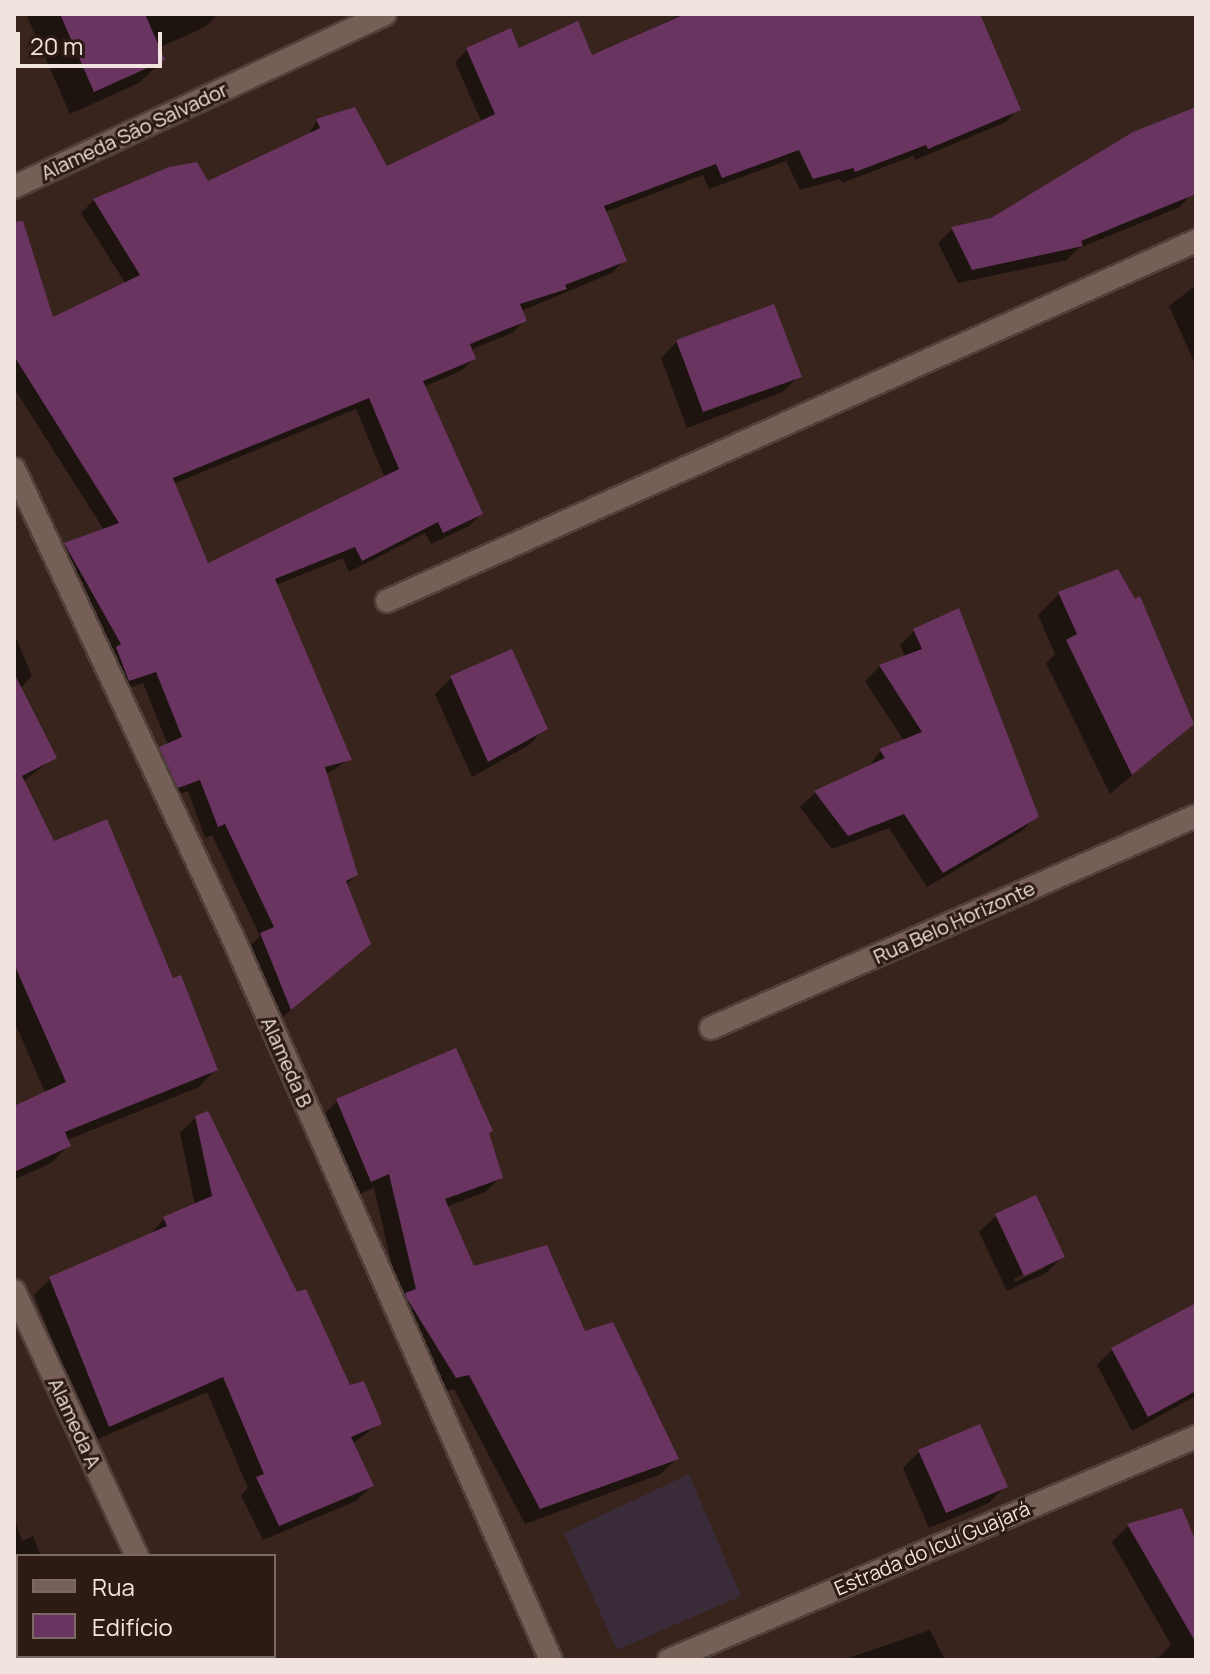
<!DOCTYPE html>
<html>
<head>
<meta charset="utf-8">
<style>
  body { margin:0 }
  #map { position:relative; width:1210px; height:1674px; overflow:hidden; background:#38241d; font-family:Manrope,sans-serif }
  div>[style] { position:absolute }
  .industrial>* { inset:0; background:#3a2b38 }
  .shadow>* { inset:0; background:#0007 }
  .building>* { inset:0; background:#693460 }
  .roads { filter:drop-shadow(2px 0 #51403a) drop-shadow(-2px 0 #51403a) drop-shadow(0 2px #51403a) drop-shadow(0 -2px #51403a) }
  .minor>* { height:22px; margin:-11px; padding:0 11px; transform-origin:11px; border-radius:11px; background:#765f56 }
  .tertiary>* { height:22px; margin:-11px; padding:0 11px; transform-origin:11px; border-radius:11px; background:#765f56 }
  span { translate:-50% -50%; white-space:nowrap; text-align:center; line-height:1.15; -webkit-text-stroke:6px #2d1a13; paint-order:stroke }
  .street-label { font-size:20px; color:#f1e3de }
  .frame { position:absolute; inset:0; border:16px solid #f1e3de; pointer-events:none }
  .legend { position:absolute; left:16px; top:1554px; width:260px; height:104px; box-sizing:border-box; background:#2d1a13; border:2px solid #7b6a64; margin:0; padding:10px 14px; list-style:none; font-size:24px; color:#f1e3de }
  .legend li { display:flex; align-items:center; gap:16px; height:40px }
  .legend b { width:40px; border:2px solid #7b6a64 }
  .scale { position:absolute; left:16px; top:32px; width:146px; height:36px; box-sizing:border-box; border:4px solid #f1e3de; border-top:0; padding-left:10px; font-size:24px; line-height:28px; white-space:nowrap; color:#f1e3de; -webkit-text-stroke:6px #2d1a13; paint-order:stroke }
</style>
</head>
<body>
<div id="map">
  <div class="industrial">
    <div style="clip-path:polygon(689px 1474px,741px 1596px,617px 1650px,564px 1533px)"></div>
  </div>
  <div class="shadow">
    <div style="clip-path:polygon(26px 14px,218px 14px,205px 27px,158px 48px,163px 60px,139px 83px,70px 114px)"></div>
    <div style="clip-path:polygon(evenodd,682px 14px,978px 14px,1018px 109px,1006px 122px,915px 160px,913px 156px,842px 183px,840px 179px,800px 190px,786px 161px,709px 189px,703px 175px,605px 212px,624px 260px,612px 273px,521px 311px,524px 321px,512px 333px,470px 350px,474px 359px,461px 371px,423px 387px,481px 514px,469px 526px,431px 544px,425px 533px,349px 572px,343px 558px,276px 585px,350px 759px,325px 775px,356px 875px,345px 886px,369px 944px,278px 1021px,249px 947px,260px 936px,212px 835px,205px 838px,188px 791px,166px 799px,148px 761px,168px 745px,143px 683px,117px 692px,53px 557px,65px 545px,104px 530px,14px 388px,14px 258px,52px 320px,126px 284px,81px 213px,94px 200px,169px 169px,207px 183px,307px 137px,317px 121px,386px 169px,482px 123px,455px 62px,467px 50px,591px 57px,682px 14px,356px 409px,385px 478px,206px 566px,173px 484px,356px 409px)"></div>
    <div style="clip-path:polygon(1196px 114px,1196px 188px,1180px 207px,1077px 249px,1067px 260px,958px 283px,938px 243px,952px 229px,992px 220px)"></div>
    <div style="clip-path:polygon(1196px 285px,1196px 366px,1169px 306px)"></div>
    <div style="clip-path:polygon(677px 342px,799px 376px,783px 392px,687px 428px,661px 358px)"></div>
    <div style="clip-path:polygon(1117px 572px,1192px 724px,1110px 794px,1046px 663px,1055px 654px,1038px 615px,1059px 594px)"></div>
    <div style="clip-path:polygon(958px 610px,1036px 816px,1022px 831px,927px 887px,889px 828px,832px 849px,800px 807px,815px 793px,868px 768px,881px 750px,904px 741px,865px 681px,880px 666px,905px 657px,900px 645px,914px 631px)"></div>
    <div style="clip-path:polygon(14px 633px,32px 676px,20px 689px,55px 757px,22px 782px,53px 844px,172px 981px,216px 1069px,199px 1087px,67px 1140px,69px 1145px,51px 1163px,14px 1180px,14px 1109px,46px 1094px,14px 1021px)"></div>
    <div style="clip-path:polygon(451px 678px,545px 728px,529px 745px,472px 777px,435px 694px)"></div>
    <div style="clip-path:polygon(337px 1101px,487px 1134px,501px 1177px,485px 1192px,446px 1207px,473px 1269px,676px 1459px,661px 1474px,525px 1524px,454px 1389px,440px 1392px,400px 1300px,374px 1188px,355px 1196px,322px 1116px)"></div>
    <div style="clip-path:polygon(196px 1117px,349px 1387px,379px 1424px,352px 1444px,372px 1486px,356px 1501px,263px 1540px,241px 1495px,248px 1488px,207px 1392px,93px 1441px,34px 1295px,50px 1279px,149px 1236px,164px 1219px,195px 1205px,180px 1133px)"></div>
    <div style="clip-path:polygon(evenodd,1035px 1198px,1062px 1257px,1046px 1273px,1007px 1291px,979px 1232px,996px 1216px,1035px 1198px,1045px 1264px,1045px 1268px,1015px 1282px,1014px 1279px,1045px 1264px)"></div>
    <div style="clip-path:polygon(1196px 1305px,1196px 1396px,1132px 1431px,1097px 1365px,1113px 1349px)"></div>
    <div style="clip-path:polygon(919px 1452px,1005px 1486px,989px 1503px,929px 1528px,903px 1468px)"></div>
    <div style="clip-path:polygon(14px 1517px,22px 1541px,33px 1536px,41px 1556px,18px 1556px,18px 1656px,66px 1660px,14px 1660px)"></div>
    <div style="clip-path:polygon(1128px 1526px,1196px 1547px,1196px 1660px,1157px 1659px,1171px 1645px,1112px 1542px)"></div>
    <div style="clip-path:polygon(930px 1630px,945px 1660px,843px 1660px)"></div>
  </div>
  <div class="building">
    <div style="clip-path:polygon(60px 14px,145px 14px,165px 60px,94px 92px)"></div>
    <div style="clip-path:polygon(evenodd,685px 14px,980px 14px,1021px 110px,928px 149px,926px 145px,855px 172px,853px 168px,813px 179px,799px 150px,722px 178px,716px 164px,604px 206px,627px 261px,565px 285px,567px 289px,520px 304px,527px 321px,470px 344px,476px 359px,423px 381px,483px 514px,443px 533px,438px 522px,362px 561px,355px 547px,275px 579px,352px 760px,325px 767px,358px 875px,346px 881px,371px 944px,291px 1010px,260px 933px,274px 927px,225px 824px,218px 827px,200px 780px,178px 788px,159px 747px,182px 737px,156px 672px,129px 681px,116px 647px,121px 644px,64px 543px,119px 523px,14px 356px,14px 222px,23px 221px,53px 317px,140px 275px,93px 199px,169px 167px,197px 162px,208px 181px,320px 128px,316px 119px,355px 107px,387px 166px,495px 114px,466px 48px,511px 28px,519px 48px,578px 21px,592px 55px,685px 14px,369px 398px,399px 469px,208px 563px,173px 478px,369px 398px)"></div>
    <div style="clip-path:polygon(1196px 107px,1196px 194px,1081px 241px,1083px 246px,972px 270px,951px 227px,991px 218px,1133px 132px)"></div>
    <div style="clip-path:polygon(774px 304px,802px 377px,703px 412px,676px 340px)"></div>
    <div style="clip-path:polygon(1118px 569px,1135px 599px,1140px 596px,1194px 724px,1132px 775px,1066px 640px,1077px 634px,1058px 592px)"></div>
    <div style="clip-path:polygon(959px 608px,1039px 817px,943px 873px,904px 814px,848px 836px,814px 791px,885px 758px,879px 749px,922px 732px,879px 665px,922px 649px,913px 629px)"></div>
    <div style="clip-path:polygon(512px 649px,548px 729px,488px 762px,450px 676px)"></div>
    <div style="clip-path:polygon(14px 673px,57px 758px,22px 776px,54px 841px,107px 819px,173px 978px,181px 975px,218px 1070px,65px 1132px,71px 1146px,14px 1172px,14px 1106px,66px 1082px,14px 964px)"></div>
    <div style="clip-path:polygon(456px 1048px,493px 1131px,489px 1133px,503px 1178px,445px 1199px,474px 1266px,547px 1245px,585px 1331px,613px 1322px,679px 1459px,540px 1509px,469px 1375px,456px 1378px,406px 1297px,405px 1293px,416px 1289px,389px 1174px,371px 1182px,336px 1099px)"></div>
    <div style="clip-path:polygon(208px 1111px,297px 1292px,306px 1289px,350px 1385px,364px 1381px,382px 1424px,351px 1437px,374px 1486px,279px 1526px,256px 1477px,264px 1474px,223px 1377px,109px 1427px,49px 1277px,167px 1226px,163px 1217px,212px 1196px,195px 1116px)"></div>
    <div style="clip-path:polygon(1036px 1195px,1065px 1257px,1024px 1276px,995px 1214px)"></div>
    <div style="clip-path:polygon(1196px 1303px,1196px 1391px,1148px 1417px,1111px 1348px)"></div>
    <div style="clip-path:polygon(980px 1424px,1008px 1487px,946px 1513px,918px 1450px)"></div>
    <div style="clip-path:polygon(1182px 1508px,1196px 1542px,1196px 1643px,1127px 1524px)"></div>
  </div>
  <div class="roads">
    <div class="minor">
      <div style="left:14px;top:187px;width:409px;rotate:-25deg"></div>
      <div style="left:14px;top:469px;width:518px;rotate:64.97deg"></div>
      <div style="left:233px;top:938px;width:789px;rotate:66.23deg"></div>
      <div style="left:387px;top:601px;width:885px;rotate:-23.99deg"></div>
      <div style="left:711px;top:1028px;width:529px;rotate:-23.61deg"></div>
      <div style="left:14px;top:1291px;width:292px;rotate:65.1deg"></div>
      <div style="left:183px;top:1656px;width:4px;rotate:63deg"></div>
    </div>
    <div class="tertiary">
      <div style="left:669px;top:1660px;width:572px;rotate:-22.94deg"></div>
    </div>
  </div>
  <div class="street-label">
    <span style="left:134px;top:131px;rotate:-25deg">Alameda São Salvador</span>
    <span style="left:954px;top:922px;rotate:-24deg">Rua Belo Horizonte</span>
    <span style="left:287px;top:1062px;rotate:66deg">Alameda B</span>
    <span style="left:75px;top:1423px;rotate:65deg">Alameda A</span>
    <span style="left:932px;top:1548px;rotate:-23deg">Estrada do Icuí Guajará</span>
  </div>
  <div class="frame"></div>
  <ul class="legend">
  <li><b style="height:10px;background:#765f56"></b>Rua</li>
  <li><b style="height:22px;background:#693460"></b>Edifício</li>
  </ul>
  <div class="scale">20 m</div>
</div>
</body>
</html>
